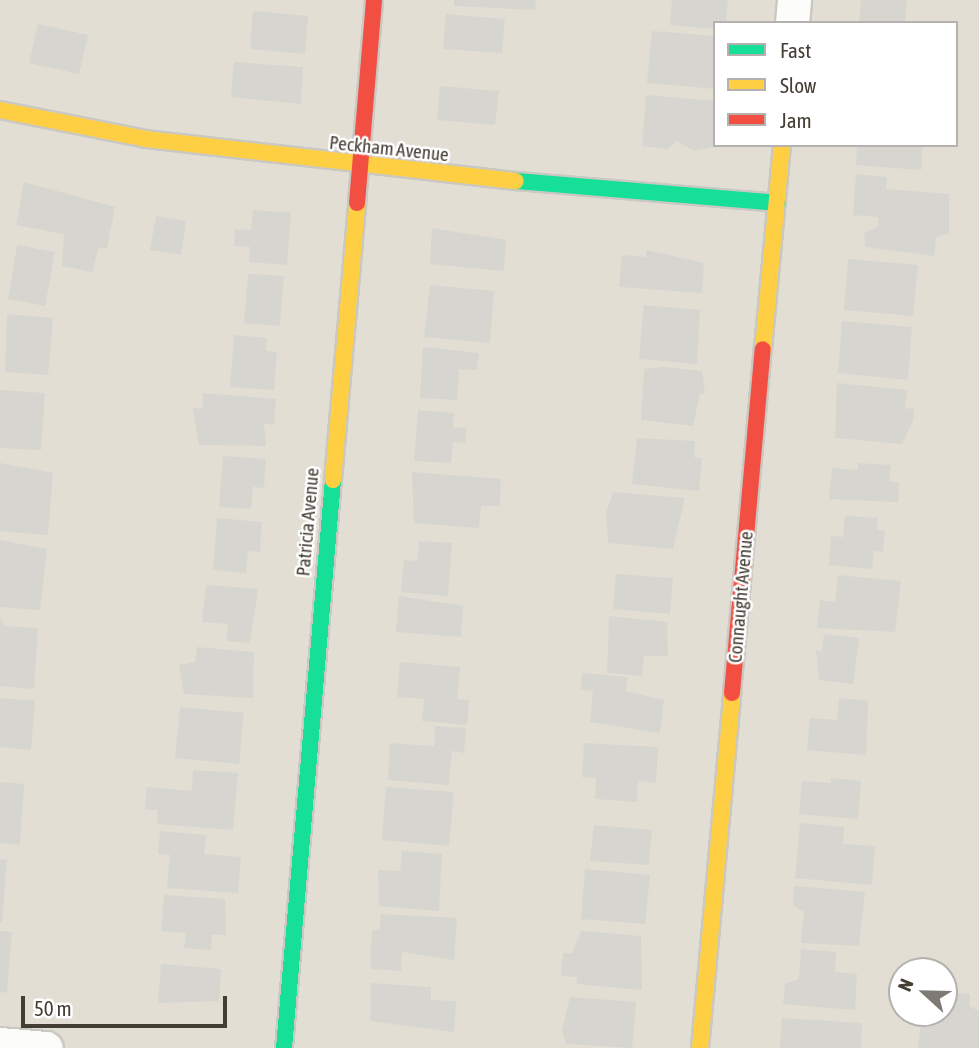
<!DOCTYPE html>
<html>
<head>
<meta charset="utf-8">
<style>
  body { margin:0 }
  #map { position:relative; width:979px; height:1048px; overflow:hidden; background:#eeece7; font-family:"Asap Condensed",sans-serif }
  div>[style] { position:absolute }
  .residential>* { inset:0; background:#e2ded4 }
  .building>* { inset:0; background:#d7d5d0 }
  .roads { filter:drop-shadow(2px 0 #cac8c3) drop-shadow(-2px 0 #cac8c3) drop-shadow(0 2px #cac8c3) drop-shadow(0 -2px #cac8c3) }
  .street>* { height:33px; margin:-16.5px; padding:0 16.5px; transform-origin:16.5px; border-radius:16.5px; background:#fcfcfb }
  .fast>* { height:16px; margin:-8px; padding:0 8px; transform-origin:8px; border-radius:8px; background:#16e098 }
  .slow>* { height:16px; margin:-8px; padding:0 8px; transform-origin:8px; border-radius:8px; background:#ffcf43 }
  .jam>* { height:16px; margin:-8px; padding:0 8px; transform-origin:8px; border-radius:8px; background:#f24e42 }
  span { translate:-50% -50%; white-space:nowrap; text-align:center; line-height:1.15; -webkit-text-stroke:5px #fff; paint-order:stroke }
  .street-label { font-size:19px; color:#433d34 }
  .legend { position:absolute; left:713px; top:21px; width:245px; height:126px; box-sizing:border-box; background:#fff; border:2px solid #b4b1ae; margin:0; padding:9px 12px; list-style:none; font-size:21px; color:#433d34 }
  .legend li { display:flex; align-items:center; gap:14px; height:35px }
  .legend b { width:35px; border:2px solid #b4b1ae }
  .north { position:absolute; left:888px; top:957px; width:70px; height:70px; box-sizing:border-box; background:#fff; border:2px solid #b4b1ae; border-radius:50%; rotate:292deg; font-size:19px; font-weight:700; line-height:28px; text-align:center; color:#433d34 }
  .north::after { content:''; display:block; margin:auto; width:24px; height:32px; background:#7f7a73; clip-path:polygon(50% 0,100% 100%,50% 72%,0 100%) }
  .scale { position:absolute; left:21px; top:996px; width:206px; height:32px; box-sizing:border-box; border:4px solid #433d34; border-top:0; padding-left:9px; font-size:21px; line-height:24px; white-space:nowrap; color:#433d34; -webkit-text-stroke:5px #fff; paint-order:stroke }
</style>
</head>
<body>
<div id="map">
  <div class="residential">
    <div style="clip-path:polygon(evenodd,0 0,979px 0,979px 1048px,0 1048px,0 0,715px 23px,956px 23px,956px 145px,715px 145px,715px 23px,0 0,902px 971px,944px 971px,944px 1013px,902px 1013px,902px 971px)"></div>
  </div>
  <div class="building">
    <div style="clip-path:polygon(454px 0,536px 0,535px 10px,454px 6px)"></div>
    <div style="clip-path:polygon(672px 0,728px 0,726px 23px,715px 23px,715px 29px,670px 25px)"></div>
    <div style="clip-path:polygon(861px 0,907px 0,905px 23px,859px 23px)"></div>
    <div style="clip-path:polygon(253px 11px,308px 16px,305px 54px,250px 49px)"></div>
    <div style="clip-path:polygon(446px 14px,505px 19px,502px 53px,443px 49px)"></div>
    <div style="clip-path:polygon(38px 24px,88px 35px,79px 74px,29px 63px)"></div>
    <div style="clip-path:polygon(652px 31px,715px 36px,715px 89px,647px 83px)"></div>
    <div style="clip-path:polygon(234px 62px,303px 67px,301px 104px,231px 97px)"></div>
    <div style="clip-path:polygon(440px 86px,499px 91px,495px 125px,437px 120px)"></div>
    <div style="clip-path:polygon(646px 95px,715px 101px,713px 147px,694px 151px,677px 141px,667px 149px,642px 146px)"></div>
    <div style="clip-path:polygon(857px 145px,923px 145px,921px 170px,856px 165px)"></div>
    <div style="clip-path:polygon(856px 174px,887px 177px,886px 189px,949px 194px,949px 233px,936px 238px,934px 256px,865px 247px,864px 233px,879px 226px,878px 217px,853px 215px)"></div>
    <div style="clip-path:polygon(24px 182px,115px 207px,107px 249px,98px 247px,93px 272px,62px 266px,64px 234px,16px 225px)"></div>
    <div style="clip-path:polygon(253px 210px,291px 213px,287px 265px,249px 262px,250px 247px,234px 246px,235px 229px,251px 230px)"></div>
    <div style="clip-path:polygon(156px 216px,186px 221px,181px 255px,150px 250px)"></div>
    <div style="clip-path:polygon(432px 228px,506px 240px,504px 271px,430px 264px)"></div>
    <div style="clip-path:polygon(17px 245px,55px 252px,45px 306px,8px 299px)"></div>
    <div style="clip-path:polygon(646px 250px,704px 263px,702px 293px,619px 287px,622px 255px,646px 257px)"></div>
    <div style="clip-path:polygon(848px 259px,918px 265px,913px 316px,844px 310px)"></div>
    <div style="clip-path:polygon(248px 274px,284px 276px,280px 326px,244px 323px)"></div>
    <div style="clip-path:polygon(430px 285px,494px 291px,490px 343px,424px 337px)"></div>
    <div style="clip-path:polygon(644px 305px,700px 310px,697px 364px,639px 359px)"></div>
    <div style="clip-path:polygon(7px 314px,53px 318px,48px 375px,5px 372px)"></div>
    <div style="clip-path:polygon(842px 321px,912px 327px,908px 380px,838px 373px)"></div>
    <div style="clip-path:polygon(234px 335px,267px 338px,266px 351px,277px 352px,274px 390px,230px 387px)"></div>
    <div style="clip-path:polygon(423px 347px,479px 353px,477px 370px,459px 369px,457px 400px,420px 398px)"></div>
    <div style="clip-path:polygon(665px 367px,702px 371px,705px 394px,700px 393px,693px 426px,641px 420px,644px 369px)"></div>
    <div style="clip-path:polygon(837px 383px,907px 390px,905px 408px,914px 409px,913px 421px,902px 444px,835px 438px)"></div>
    <div style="clip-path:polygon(0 390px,45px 393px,41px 450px,0 448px)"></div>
    <div style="clip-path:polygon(203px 393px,276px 399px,274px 425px,264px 424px,266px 446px,199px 445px,193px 408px,202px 409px)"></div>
    <div style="clip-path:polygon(418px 410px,454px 413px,453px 427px,466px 428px,466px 443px,453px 442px,451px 463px,414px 461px)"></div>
    <div style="clip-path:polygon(637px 438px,695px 441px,694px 457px,702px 458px,699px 491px,632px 484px)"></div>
    <div style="clip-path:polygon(223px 456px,266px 459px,264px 488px,253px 487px,251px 509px,219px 507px)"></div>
    <div style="clip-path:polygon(0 463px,53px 473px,48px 535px,0 531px)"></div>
    <div style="clip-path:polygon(858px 463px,891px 465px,889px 481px,899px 482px,898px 502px,829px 499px,832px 468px,858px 470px)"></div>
    <div style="clip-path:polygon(412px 472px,501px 479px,500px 506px,481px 506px,479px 528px,414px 523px)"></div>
    <div style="clip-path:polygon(613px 492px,685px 498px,673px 549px,608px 543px,606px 513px)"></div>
    <div style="clip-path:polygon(845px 516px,878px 518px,877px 530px,885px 531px,883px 552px,874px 551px,872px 569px,829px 565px,831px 536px,843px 537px)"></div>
    <div style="clip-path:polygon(217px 518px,262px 522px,260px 552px,248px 551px,246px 573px,213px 570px)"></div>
    <div style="clip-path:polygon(0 540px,47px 549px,40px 610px,0 607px)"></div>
    <div style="clip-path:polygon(419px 541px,452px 543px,448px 596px,401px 592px,404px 560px,417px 561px)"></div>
    <div style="clip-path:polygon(616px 574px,673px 578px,670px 614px,613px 609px)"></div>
    <div style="clip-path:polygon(838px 575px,901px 581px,895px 632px,817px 628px,820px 600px,835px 602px)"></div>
    <div style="clip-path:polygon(206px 585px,258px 589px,250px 643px,226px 641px,228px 624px,202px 622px)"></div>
    <div style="clip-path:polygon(399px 596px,463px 606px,461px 637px,396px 632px)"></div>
    <div style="clip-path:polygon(609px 616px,667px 622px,668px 656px,644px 656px,642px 676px,607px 673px)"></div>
    <div style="clip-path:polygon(0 618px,5px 626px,38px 628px,34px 689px,0 686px)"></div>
    <div style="clip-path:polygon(824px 634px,859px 638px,853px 684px,819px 680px,816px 650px,822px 651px)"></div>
    <div style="clip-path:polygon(197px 647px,254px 652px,253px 698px,184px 694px,179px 665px,195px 662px)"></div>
    <div style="clip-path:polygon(400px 662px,460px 667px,457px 699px,469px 700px,467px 725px,422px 721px,424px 699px,397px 697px)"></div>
    <div style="clip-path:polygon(582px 673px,628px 677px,626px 691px,664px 700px,660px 733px,590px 722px,593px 691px,581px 690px)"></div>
    <div style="clip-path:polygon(0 698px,35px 701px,31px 750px,0 747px)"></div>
    <div style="clip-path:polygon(839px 698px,868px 701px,866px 755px,807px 750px,810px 718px,837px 720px)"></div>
    <div style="clip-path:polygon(180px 707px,244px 713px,239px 764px,175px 758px)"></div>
    <div style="clip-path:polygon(435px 726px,466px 728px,464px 753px,452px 751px,449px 785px,388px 780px,390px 743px,434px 746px)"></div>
    <div style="clip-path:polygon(584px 743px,658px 747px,656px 783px,638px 781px,637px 802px,595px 799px,596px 778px,582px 777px)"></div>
    <div style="clip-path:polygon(193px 770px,238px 773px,233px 830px,157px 824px,158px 810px,145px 809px,147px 787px,192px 791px)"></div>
    <div style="clip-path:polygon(831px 778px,861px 781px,858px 819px,799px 814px,802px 781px,831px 783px)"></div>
    <div style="clip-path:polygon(0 782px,24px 784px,20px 845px,0 843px)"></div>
    <div style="clip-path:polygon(386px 787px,454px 792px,449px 846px,382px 840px)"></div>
    <div style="clip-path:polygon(800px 823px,844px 827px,843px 844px,875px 846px,872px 885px,795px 878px)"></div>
    <div style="clip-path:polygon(594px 825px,652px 830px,649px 865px,590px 861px)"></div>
    <div style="clip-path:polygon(160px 831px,206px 835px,204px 854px,241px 857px,238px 893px,167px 888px,170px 855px,158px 854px)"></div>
    <div style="clip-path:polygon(402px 851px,442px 854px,439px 911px,379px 906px,378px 870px,400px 871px)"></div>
    <div style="clip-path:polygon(0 859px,7px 860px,2px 922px,0 922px)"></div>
    <div style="clip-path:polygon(585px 869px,650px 875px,645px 924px,581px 919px)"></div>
    <div style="clip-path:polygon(794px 886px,865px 892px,859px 946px,801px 943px,804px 912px,793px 905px)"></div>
    <div style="clip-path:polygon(164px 895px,225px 899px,226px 935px,212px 935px,211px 950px,184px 948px,186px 933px,161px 931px)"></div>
    <div style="clip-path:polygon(381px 914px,457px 918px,454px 960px,402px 952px,401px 971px,370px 969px,372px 930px,379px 930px)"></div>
    <div style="clip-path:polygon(0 931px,12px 932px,7px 993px,0 992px)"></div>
    <div style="clip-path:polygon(581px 931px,641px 936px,642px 990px,577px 984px,577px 977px,561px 976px,563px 953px,572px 953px)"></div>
    <div style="clip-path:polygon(801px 949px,836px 952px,835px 972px,857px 974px,855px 1010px,783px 1004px,785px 984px,799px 979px)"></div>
    <div style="clip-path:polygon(161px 964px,221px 969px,219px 1001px,158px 1003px)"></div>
    <div style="clip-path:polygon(371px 983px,431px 987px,431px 1000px,456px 1001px,454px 1032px,370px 1021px)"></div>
    <div style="clip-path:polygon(947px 992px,970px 994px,969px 1006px,979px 1011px,979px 1048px,918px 1048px,922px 1013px,944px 1013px)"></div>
    <div style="clip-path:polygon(570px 997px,636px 1002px,632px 1048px,566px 1044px,562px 1031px)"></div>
    <div style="clip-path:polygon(782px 1018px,862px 1023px,861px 1048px,780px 1048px)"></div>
  </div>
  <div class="roads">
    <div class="street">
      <div style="left:792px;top:23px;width:23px;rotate:-85deg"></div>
      <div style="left:0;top:1044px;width:46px;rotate:5deg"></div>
    </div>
    <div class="fast">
      <div style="left:516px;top:181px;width:262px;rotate:4.8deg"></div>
      <div style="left:284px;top:1048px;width:570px;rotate:-85.07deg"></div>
    </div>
    <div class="slow">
      <div style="left:0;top:110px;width:149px;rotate:11.2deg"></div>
      <div style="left:146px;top:139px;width:372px;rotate:6.5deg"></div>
      <div style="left:763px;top:349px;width:205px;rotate:-84.7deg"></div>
      <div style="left:333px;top:480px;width:278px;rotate:-85deg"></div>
      <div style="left:700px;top:1048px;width:356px;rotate:-84.8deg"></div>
    </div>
    <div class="jam">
      <div style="left:357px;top:203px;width:204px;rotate:-85.2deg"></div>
      <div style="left:732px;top:693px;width:345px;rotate:-84.9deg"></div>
    </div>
  </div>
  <div class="street-label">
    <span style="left:389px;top:149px;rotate:6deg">Peckham Avenue</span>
    <span style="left:308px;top:522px;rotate:-85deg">Patricia Avenue</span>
    <span style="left:741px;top:597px;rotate:-85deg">Connaught Avenue</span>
  </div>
  <ul class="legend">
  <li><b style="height:9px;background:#16e098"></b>Fast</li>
  <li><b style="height:9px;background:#ffcf43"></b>Slow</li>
  <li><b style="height:9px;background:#f24e42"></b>Jam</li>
  </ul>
  <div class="north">N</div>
  <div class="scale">50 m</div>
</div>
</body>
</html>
